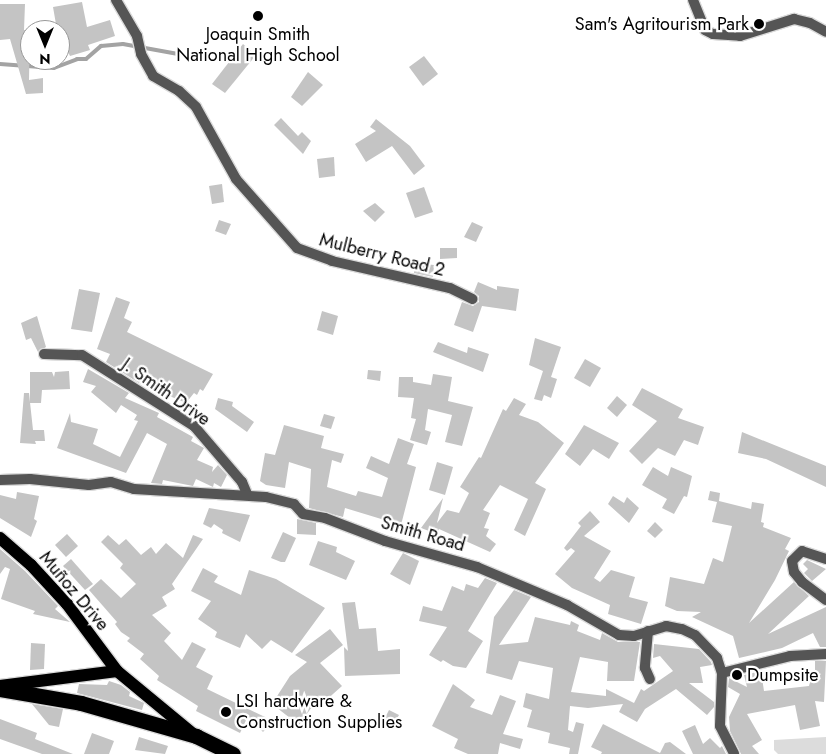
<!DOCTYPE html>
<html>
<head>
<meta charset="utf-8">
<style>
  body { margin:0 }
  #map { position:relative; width:826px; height:754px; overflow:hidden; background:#fff; font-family:Jost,sans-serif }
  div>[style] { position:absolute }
  .green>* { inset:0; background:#dcdcdc }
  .stream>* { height:4px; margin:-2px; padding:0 2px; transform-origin:2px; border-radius:2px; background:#a3a3a3 }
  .building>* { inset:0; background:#c4c4c4 }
  .roads { filter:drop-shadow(1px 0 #dbdbdb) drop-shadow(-1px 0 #dbdbdb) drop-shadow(0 1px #dbdbdb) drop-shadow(0 -1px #dbdbdb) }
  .street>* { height:10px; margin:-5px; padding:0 5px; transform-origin:5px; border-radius:5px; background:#555 }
  .primary>* { height:12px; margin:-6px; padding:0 6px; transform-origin:6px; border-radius:6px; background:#000 }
  .highway>* { height:15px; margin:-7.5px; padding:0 7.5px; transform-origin:7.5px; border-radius:7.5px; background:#000 }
  .dots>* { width:14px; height:14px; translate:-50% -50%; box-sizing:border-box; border:2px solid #fff; border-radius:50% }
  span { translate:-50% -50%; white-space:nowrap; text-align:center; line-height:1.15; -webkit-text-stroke:4.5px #fff; paint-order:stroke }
  .poi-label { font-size:18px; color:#000 }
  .right { translate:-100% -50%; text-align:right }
  .left { translate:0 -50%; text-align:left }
  .street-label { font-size:18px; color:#000 }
  .north { position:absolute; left:20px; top:20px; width:50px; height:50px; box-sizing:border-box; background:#fff; border:1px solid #999; border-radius:50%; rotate:180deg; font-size:14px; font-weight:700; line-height:20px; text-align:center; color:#000 }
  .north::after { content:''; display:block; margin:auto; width:18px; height:22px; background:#000; clip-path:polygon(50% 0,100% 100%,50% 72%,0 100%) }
</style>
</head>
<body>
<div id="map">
  <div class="green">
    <div style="clip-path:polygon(826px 737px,826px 754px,778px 754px,774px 750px,774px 740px)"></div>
  </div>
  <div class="stream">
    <div style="left:0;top:64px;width:54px;rotate:4.2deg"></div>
    <div style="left:54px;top:68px;width:25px;rotate:-21deg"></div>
    <div style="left:77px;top:59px;width:9px"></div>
    <div style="left:86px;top:59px;width:20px;rotate:-41deg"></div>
    <div style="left:101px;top:46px;width:22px;rotate:-5deg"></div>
    <div style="left:123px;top:44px;width:56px;rotate:10.3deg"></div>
  </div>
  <div class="building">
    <div style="clip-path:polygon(82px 2px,87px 27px,110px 20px,115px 36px,88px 45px,90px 50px,70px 56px,57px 30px,53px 7px)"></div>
    <div style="clip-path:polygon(0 4px,25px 4px,24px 30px,30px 31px,29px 80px,43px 78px,43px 93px,26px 94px,10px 39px,0 40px)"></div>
    <div style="clip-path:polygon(243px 44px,256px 55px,225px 93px,212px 84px)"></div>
    <div style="clip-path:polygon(424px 56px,438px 74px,423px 86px,409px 67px)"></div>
    <div style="clip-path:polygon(308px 72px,323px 85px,302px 106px,291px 97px)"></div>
    <div style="clip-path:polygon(281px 118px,298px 136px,302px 132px,311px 141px,303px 154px,274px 125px)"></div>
    <div style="clip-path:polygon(376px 119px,410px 146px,425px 166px,414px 175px,392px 146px,366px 162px,355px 144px,376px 131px,370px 127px)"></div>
    <div style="clip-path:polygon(334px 157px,335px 176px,319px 178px,317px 159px)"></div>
    <div style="clip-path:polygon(222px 184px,224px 202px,212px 204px,209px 186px)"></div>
    <div style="clip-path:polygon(424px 187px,433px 212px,415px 218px,406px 193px)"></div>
    <div style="clip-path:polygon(375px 203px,385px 212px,375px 222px,363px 211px)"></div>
    <div style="clip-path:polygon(219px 220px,231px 224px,226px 235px,215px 231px)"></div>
    <div style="clip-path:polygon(472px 222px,483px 227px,476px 242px,464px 237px)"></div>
    <div style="clip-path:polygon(440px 248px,457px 248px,457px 258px,440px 259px)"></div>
    <div style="clip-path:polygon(415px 263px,434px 265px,433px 277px,414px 273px)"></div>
    <div style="clip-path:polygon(478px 282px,497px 290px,497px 286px,519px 289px,516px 311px,482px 306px,473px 332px,454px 325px,462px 302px,473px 306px,479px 302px,479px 296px,474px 292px)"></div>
    <div style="clip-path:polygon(79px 289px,100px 293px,92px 332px,71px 329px)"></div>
    <div style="clip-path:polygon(116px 297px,130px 302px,124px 318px,132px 322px,127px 332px,213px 374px,203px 391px,200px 389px,197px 395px,194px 393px,186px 403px,139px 383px,106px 362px,110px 354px,97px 349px)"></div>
    <div style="clip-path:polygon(322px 311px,338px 316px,333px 335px,317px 330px)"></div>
    <div style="clip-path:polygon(37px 316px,46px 347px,38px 352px,31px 338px,26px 340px,21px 323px)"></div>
    <div style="clip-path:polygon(535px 338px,561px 347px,551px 377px,557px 379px,551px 398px,544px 395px,542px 401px,534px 399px,543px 371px,529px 365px)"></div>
    <div style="clip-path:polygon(438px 342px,467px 353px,468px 347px,489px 354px,483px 372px,433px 352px)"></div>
    <div style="clip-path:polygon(585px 359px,601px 368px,590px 387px,574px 378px)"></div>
    <div style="clip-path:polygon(88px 369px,129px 393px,125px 398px,159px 413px,157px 417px,193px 437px,191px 441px,204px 448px,197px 460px,213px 467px,212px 472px,218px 465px,227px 475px,221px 487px,214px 483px,213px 487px,196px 479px,193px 486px,163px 480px,162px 484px,151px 483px,167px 444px,147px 433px,126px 473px,57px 448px,70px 413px,71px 422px,98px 429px,93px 444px,120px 457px,138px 421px,134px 420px,137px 415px,121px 405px,116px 413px,91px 392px,96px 386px,83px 382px)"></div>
    <div style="clip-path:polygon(368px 370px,381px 371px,380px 381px,367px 379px)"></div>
    <div style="clip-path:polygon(69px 371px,70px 389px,42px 390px,41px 403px,30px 403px,30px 372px,52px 372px,54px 377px,55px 372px)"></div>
    <div style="clip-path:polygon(433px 374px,452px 377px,448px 401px,473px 407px,462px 446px,445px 442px,452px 415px,428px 409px,425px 430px,431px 432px,427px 445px,410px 440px,416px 419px,411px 418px,414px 398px,398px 397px,399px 377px,413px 377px,413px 382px,431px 385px)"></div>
    <div style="clip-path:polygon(642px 388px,683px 409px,678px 418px,704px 427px,698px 445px,684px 440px,675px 456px,658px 448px,642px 464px,629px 451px,657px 421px,632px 405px)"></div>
    <div style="clip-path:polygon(24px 393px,29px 393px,33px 430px,44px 430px,45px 441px,35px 441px,36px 444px,20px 443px)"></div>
    <div style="clip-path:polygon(617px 396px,627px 405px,617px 417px,607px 408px)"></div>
    <div style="clip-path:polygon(218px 398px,233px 402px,232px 406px,254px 422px,247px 432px,215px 409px)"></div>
    <div style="clip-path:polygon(514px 398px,526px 404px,519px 415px,538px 422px,564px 443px,535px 483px,546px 489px,525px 536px,514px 530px,528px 499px,500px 485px,483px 510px,490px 513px,484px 528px,489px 529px,486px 536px,496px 544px,490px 552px,439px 529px,437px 534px,421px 528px,443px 498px,437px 523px,447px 510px,459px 513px,469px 493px,460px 487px,479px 457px,481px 458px,503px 409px,506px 411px)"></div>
    <div style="clip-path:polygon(324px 414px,335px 417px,331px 429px,320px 426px)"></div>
    <div style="clip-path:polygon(284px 425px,324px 436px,321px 448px,344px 454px,341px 463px,332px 460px,327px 487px,356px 496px,358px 491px,382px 497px,388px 478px,366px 468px,371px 456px,389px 464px,398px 438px,414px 444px,407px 464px,416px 467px,401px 525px,345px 508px,343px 517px,309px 508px,311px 469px,289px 462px,285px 488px,266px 485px,260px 481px,265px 453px,275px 455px)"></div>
    <div style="clip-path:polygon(584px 425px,619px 443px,609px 459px,593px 449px,580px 466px,565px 454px)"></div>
    <div style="clip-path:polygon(742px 432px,826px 466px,826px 487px,766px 459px,738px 453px)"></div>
    <div style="clip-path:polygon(437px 462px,453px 467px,445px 495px,429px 490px)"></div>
    <div style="clip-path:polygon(653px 467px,668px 476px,671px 467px,692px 476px,687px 497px,684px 496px,674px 514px,662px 508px,667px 499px,642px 485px)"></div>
    <div style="clip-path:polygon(710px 491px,720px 493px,719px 501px,751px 509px,752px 502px,764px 504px,761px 522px,764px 523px,763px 527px,791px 538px,785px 549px,789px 551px,775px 580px,749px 623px,794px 582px,809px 596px,768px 634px,826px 607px,826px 647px,820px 647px,813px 633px,782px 648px,739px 658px,733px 636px,692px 617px,701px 612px,677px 611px,665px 606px,670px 577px,704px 584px,713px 558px,723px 562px,732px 526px,712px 522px,717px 502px,708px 500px)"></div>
    <div style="clip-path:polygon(17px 492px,39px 496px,34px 519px,37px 521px,31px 537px,0 518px,0 495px,16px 499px)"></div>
    <div style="clip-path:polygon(613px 496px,624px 503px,627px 497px,639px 508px,629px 523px,608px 504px)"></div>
    <div style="clip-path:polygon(209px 508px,250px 515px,240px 542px,222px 533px,223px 530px,214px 524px,211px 528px,203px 524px)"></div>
    <div style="clip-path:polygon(590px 511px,600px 522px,584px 536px,611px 551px,594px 578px,600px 582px,611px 570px,635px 577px,629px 597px,648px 602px,641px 624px,608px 614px,610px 605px,572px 588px,555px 574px,575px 551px,571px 548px,567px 551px,564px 548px,581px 526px,578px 523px)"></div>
    <div style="clip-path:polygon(297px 519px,316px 523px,316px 535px,297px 534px)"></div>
    <div style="clip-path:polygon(655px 522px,663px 530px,655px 538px,647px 531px)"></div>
    <div style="clip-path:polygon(283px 532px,296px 538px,285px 562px,281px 562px,271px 558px)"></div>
    <div style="clip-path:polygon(67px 534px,78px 546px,66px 557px,55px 545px)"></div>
    <div style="clip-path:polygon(108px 535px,119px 545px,126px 539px,141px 555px,151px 547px,156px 554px,166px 543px,183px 558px,193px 535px,203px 539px,172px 584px,175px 589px,162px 597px,167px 606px,152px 615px,171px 633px,164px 641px,182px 660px,192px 642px,206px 649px,196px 667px,213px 676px,207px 689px,265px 717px,270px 724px,263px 732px,248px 716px,240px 733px,196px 711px,198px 706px,157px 680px,159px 676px,140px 659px,144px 654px,127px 641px,130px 638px,121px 632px,115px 624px,117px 622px,89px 590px,101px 579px,121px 598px,136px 584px,120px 568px,123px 564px,101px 542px)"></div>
    <div style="clip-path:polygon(318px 541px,337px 547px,336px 552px,355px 561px,346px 580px,309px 565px)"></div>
    <div style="clip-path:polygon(0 549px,25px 571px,58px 606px,55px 609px,70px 622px,33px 614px,35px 611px,1px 599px,10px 569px,5px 567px,0 574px)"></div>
    <div style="clip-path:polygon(403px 553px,419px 561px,410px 585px,390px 574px)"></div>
    <div style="clip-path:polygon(71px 559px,93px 584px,85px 590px,63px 566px)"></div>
    <div style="clip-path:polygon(807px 560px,826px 569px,812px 581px,804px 573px,808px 569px,803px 564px)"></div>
    <div style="clip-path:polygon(203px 568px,218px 576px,214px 582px,241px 595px,249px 570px,276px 579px,325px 608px,292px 653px,271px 640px,262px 649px,246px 634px,240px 648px,215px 637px,217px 632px,198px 619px,211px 601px,191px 591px)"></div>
    <div style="clip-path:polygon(485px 578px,497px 583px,468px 631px,483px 641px,466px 668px,453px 666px,443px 660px,441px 662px,429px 655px,447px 627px,419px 621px,423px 606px,442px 611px,452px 586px,464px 591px,466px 584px,478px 588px)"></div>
    <div style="clip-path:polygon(514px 590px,531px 597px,499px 645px,528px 642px,535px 617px,570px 625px,571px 621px,579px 625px,577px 631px,600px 640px,602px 633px,618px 642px,640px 642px,634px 681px,607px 681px,608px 662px,580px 657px,571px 692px,606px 696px,606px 689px,634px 703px,641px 689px,644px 691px,673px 671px,660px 656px,653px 658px,654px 644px,699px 649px,711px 662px,712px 665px,700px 667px,703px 683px,689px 683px,714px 702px,714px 707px,707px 715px,676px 689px,645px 709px,637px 722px,619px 712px,623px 704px,588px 708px,570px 706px,568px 730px,573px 732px,576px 722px,584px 724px,578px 754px,569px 754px,570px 748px,548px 743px,550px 733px,527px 727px,532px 710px,523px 707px,526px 693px,549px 699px,553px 668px,519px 661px,512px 680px,486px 673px,494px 617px)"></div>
    <div style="clip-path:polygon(355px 602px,359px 629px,376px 628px,378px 651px,400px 649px,400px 674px,345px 676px,344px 647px,348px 651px,342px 603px)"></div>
    <div style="clip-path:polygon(330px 629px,343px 645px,320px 663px,342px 686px,324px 702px,319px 697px,299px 725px,272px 704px,290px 676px,307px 662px,295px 655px)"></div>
    <div style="clip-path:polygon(31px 643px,45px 644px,44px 669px,30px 670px)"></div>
    <div style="clip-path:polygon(815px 661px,826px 661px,824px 702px,815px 701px,820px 726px,800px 730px,795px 705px,747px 714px,762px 740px,752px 746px,759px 754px,741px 754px,730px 731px,729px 717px,740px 694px,728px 687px,729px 678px,747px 687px,744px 675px,761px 671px,764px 691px,809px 686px,811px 677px,815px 677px)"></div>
    <div style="clip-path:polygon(109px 681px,121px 685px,130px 692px,129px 696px,144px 703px,142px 710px,77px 693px,79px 684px,107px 685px)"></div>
    <div style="clip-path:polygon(453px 684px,475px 700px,470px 707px,492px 715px,500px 695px,516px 701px,503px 734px,523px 739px,520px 749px,500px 743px,498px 754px,468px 754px,454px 748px,458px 739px,432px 726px)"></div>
    <div style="clip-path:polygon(32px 704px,63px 709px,59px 727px,49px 725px)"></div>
    <div style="clip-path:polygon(389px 710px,399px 715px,392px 727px,383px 722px)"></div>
    <div style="clip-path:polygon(0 719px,37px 733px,35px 739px,73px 754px,42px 754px,0 739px)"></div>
    <div style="clip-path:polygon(603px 724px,660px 753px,665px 743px,670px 742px,686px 754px,601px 754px,602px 752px,591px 747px)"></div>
    <div style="clip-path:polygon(695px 725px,703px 744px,710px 738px,720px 748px,722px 746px,726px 754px,693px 754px,682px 731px)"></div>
    <div style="clip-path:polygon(92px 733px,114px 741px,109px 754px,84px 754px)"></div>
    <div style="clip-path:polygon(139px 737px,168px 746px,165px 754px,135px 750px)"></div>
  </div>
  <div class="roads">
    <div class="street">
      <div style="left:116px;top:0;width:42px;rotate:59.7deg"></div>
      <div style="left:137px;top:36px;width:18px;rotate:77deg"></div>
      <div style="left:141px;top:54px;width:25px;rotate:61deg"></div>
      <div style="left:153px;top:76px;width:30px;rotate:30deg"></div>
      <div style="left:179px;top:91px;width:23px;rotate:43deg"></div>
      <div style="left:196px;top:107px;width:82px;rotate:60.9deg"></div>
      <div style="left:236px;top:179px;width:92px;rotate:48.5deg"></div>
      <div style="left:297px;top:248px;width:37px;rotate:20deg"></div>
      <div style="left:332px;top:261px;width:121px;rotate:12.9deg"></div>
      <div style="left:450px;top:288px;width:25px;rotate:26deg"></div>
      <div style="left:693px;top:0;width:32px;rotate:68deg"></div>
      <div style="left:705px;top:30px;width:9px;rotate:27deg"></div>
      <div style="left:713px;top:34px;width:27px;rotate:4deg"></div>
      <div style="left:740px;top:36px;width:57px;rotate:-17.5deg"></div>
      <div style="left:794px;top:19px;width:16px;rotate:14deg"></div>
      <div style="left:810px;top:23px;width:18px;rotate:29deg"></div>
      <div style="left:44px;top:354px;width:38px;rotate:2deg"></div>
      <div style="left:82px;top:355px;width:133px;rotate:32.4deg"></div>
      <div style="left:194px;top:426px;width:74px;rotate:49.4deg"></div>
      <div style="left:242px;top:482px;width:13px;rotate:67deg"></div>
      <div style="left:0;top:480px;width:30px;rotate:-2deg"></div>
      <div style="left:30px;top:479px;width:59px;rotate:5.8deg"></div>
      <div style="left:89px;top:485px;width:22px;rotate:-8deg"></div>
      <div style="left:111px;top:482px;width:24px;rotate:17deg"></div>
      <div style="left:134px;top:489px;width:132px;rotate:3.5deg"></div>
      <div style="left:266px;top:497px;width:29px;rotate:14deg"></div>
      <div style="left:294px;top:504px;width:13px;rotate:48deg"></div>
      <div style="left:303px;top:514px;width:22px;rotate:10deg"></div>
      <div style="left:325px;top:518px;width:64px;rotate:21deg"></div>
      <div style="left:385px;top:541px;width:96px;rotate:15.8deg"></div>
      <div style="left:477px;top:567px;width:98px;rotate:22.9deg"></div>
      <div style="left:567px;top:605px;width:60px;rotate:30deg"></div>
      <div style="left:619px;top:635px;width:15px;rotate:4deg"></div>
      <div style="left:634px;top:636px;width:34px;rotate:-17deg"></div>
      <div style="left:666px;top:626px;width:16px;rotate:11deg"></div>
      <div style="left:682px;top:629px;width:14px;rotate:25deg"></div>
      <div style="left:695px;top:635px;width:32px;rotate:46deg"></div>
      <div style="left:717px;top:658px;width:16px;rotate:72deg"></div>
      <div style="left:722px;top:673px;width:53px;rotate:92.2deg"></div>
      <div style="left:720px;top:726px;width:31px;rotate:63deg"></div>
      <div style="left:826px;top:559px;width:25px;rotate:-162deg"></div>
      <div style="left:802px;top:551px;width:14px;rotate:135deg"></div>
      <div style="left:792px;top:561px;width:11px;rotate:80deg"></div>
      <div style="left:794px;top:572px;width:13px;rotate:51deg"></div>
      <div style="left:802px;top:582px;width:30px;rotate:37deg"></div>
      <div style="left:648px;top:631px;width:37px;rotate:95deg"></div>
      <div style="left:645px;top:668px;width:12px;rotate:66deg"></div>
      <div style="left:722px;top:673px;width:70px;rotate:-14deg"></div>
      <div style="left:790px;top:656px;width:36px;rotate:-3deg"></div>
    </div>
    <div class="primary">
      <div style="left:0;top:538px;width:41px;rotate:41.1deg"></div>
      <div style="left:31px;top:565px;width:53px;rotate:47.3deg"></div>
      <div style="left:67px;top:604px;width:84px;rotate:53.3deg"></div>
      <div style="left:117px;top:671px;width:97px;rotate:39.6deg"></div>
      <div style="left:0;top:686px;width:118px;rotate:-7.3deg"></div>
    </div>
    <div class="highway">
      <div style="left:0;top:689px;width:82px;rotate:9.8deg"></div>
      <div style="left:81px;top:703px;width:120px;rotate:16deg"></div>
      <div style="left:196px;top:736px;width:41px;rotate:25.9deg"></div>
    </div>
  </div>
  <div class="dots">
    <div style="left:258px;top:16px;background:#000"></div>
    <div style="left:759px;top:24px;background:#000"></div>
    <div style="left:737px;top:675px;background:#000"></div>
    <div style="left:226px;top:712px;background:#000"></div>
  </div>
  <div class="poi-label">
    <span class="right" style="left:749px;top:24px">Sam's Agritourism Park</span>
    <span style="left:258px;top:45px">Joaquin Smith<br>National High School</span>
    <span class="left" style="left:747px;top:675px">Dumpsite</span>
    <span class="left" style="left:236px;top:712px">LSI hardware &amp;<br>Construction Supplies</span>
  </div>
  <div class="street-label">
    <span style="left:382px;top:255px;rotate:14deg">Mulberry Road 2</span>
    <span style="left:166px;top:392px;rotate:35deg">J. Smith Drive</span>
    <span style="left:423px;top:534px;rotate:16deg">Smith Road</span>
    <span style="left:74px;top:591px;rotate:50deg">Muñoz Drive</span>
  </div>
  <div class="north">N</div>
</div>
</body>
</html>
